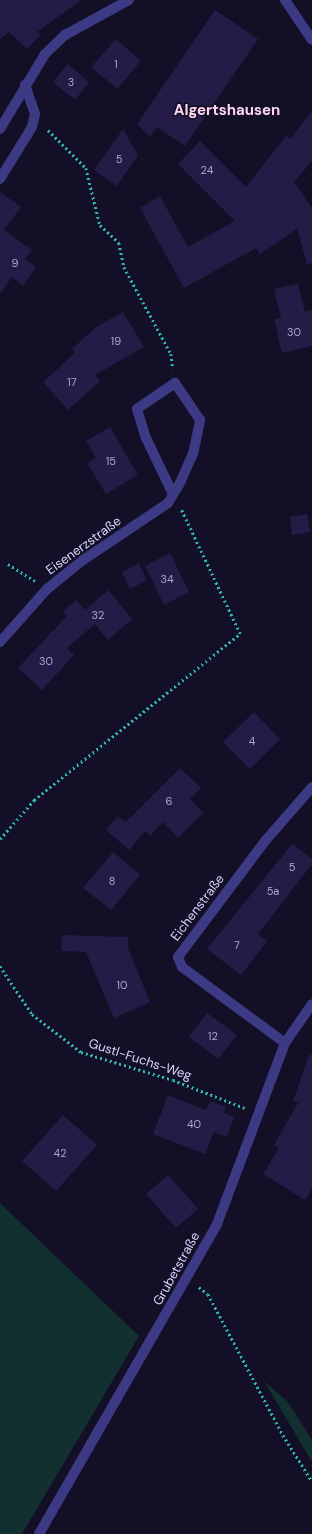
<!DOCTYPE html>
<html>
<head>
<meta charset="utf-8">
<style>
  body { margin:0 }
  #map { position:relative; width:312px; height:1534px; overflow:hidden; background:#130f26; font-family:"DM Sans",sans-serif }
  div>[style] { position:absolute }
  .green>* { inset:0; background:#12302f }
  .building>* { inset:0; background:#241b47 }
  .path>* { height:2.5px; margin-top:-1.25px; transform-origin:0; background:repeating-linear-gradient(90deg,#2fb8b0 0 2px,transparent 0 5px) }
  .street>* { height:10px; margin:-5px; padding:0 5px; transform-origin:5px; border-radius:5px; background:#3d3a85 }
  span { translate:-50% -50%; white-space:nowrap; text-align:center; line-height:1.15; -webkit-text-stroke:3px #130f26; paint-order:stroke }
  .number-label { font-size:11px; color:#aca6d1 }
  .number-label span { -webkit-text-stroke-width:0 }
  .street-label { font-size:13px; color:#d9d4ff }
  .quarter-label { font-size:15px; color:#ffd6f0; font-weight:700 }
</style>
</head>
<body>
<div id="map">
  <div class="green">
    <div style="clip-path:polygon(0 1203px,139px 1336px,22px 1534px,0 1534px)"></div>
    <div style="clip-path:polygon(264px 1381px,288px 1402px,312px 1440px,312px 1462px)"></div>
  </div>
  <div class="building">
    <div style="clip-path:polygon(0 0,81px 0,37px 32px,41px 35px,27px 49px,9px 32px,0 39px)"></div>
    <div style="clip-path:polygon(215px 10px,258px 39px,185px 146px,157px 127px,150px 137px,137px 124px)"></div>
    <div style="clip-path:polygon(116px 39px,141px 61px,117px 89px,91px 67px)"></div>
    <div style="clip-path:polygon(68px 64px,89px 82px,75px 100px,53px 82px)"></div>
    <div style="clip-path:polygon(312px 111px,312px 161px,294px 182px,312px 208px,312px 263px,307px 264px,297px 229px,260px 254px,256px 248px,184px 288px,140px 208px,160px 196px,188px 247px,235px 221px,178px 164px,200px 141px,246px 187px,286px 136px,290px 139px)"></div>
    <div style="clip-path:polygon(123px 129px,138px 155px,117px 186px,94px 170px)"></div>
    <div style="clip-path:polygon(0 192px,21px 207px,4px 230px,32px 250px,25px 259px,36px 267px,23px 286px,12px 277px,0 294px)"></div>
    <div style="clip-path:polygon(298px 284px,305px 312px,312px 310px,312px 346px,282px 353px,274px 319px,281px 318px,274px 289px)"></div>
    <div style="clip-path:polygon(123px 312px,144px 347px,95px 375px,100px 381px,68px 410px,43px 382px,75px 353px,72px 349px,96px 327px)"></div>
    <div style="clip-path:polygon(110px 427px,138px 475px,106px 494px,87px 463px,96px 458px,86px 441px)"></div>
    <div style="clip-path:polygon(307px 514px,310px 532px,292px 535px,290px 517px)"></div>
    <div style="clip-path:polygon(170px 553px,189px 592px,164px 605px,145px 566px)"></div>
    <div style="clip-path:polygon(139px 563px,147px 580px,130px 589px,122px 572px)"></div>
    <div style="clip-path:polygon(108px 590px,132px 619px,108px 640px,95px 624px,67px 648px,74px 655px,42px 690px,18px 668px,67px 616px,63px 611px,76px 600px,85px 610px)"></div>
    <div style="clip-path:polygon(254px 712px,280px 739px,250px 769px,223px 742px)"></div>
    <div style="clip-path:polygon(180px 768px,201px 788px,190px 799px,203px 813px,178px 838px,163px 822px,150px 836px,145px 831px,129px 850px,106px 830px,118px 816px,126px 822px)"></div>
    <div style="clip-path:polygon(292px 844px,312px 859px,312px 864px,258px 934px,267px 941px,241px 975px,207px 949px)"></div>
    <div style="clip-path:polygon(113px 852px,140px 875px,111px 910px,83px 888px)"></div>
    <div style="clip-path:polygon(62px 935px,128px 937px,128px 948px,150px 1002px,114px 1018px,86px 952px,61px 951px)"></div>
    <div style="clip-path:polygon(207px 1013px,237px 1035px,218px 1059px,189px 1037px)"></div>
    <div style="clip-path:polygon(309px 1055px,312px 1055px,312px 1189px,305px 1200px,263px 1174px,279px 1148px,274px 1145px,298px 1103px,293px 1101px)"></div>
    <div style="clip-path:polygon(168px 1095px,205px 1110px,211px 1101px,226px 1107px,224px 1113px,234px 1117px,227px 1137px,214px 1132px,205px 1154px,153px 1134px)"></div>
    <div style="clip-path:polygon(63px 1115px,97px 1145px,56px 1191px,22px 1161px)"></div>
    <div style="clip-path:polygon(168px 1175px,198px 1209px,176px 1228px,146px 1194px)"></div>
  </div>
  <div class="path">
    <div style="left:48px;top:130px;width:54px;rotate:45deg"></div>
    <div style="left:86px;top:168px;width:59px;rotate:76.2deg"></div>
    <div style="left:100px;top:225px;width:26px;rotate:43deg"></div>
    <div style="left:119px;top:243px;width:25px;rotate:78deg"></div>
    <div style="left:124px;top:267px;width:99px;rotate:61.6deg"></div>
    <div style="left:171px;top:354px;width:15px;rotate:82deg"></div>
    <div style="left:8px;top:564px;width:32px;rotate:32deg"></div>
    <div style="left:0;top:839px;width:52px;rotate:-48.9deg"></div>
    <div style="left:34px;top:800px;width:265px;rotate:-38.9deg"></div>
    <div style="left:240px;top:634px;width:138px;rotate:-115.3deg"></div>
    <div style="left:0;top:966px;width:58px;rotate:56.3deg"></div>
    <div style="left:32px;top:1014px;width:62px;rotate:37.8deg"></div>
    <div style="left:81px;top:1052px;width:96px;rotate:16.9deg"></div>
    <div style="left:173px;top:1080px;width:77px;rotate:21.3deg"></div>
    <div style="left:199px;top:1287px;width:11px;rotate:38deg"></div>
    <div style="left:208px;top:1294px;width:160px;rotate:62deg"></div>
    <div style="left:283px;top:1435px;width:54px;rotate:57.8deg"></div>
  </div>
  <div class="street">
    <div style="left:285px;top:0;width:48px;rotate:56deg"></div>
    <div style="left:0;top:129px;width:87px;rotate:-59deg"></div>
    <div style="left:45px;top:54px;width:28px;rotate:-44deg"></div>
    <div style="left:65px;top:35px;width:73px;rotate:-28.7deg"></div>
    <div style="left:0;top:179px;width:61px;rotate:-58.4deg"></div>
    <div style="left:32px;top:127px;width:13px;rotate:-77deg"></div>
    <div style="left:35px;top:114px;width:31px;rotate:-109deg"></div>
    <div style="left:0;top:642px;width:71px;rotate:-48.4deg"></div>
    <div style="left:47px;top:589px;width:46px;rotate:-38.9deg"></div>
    <div style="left:83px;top:560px;width:102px;rotate:-33.8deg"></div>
    <div style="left:168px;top:503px;width:21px;rotate:-59deg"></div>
    <div style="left:179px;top:485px;width:34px;rotate:-66deg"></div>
    <div style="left:193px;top:454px;width:35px;rotate:-78deg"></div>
    <div style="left:200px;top:420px;width:45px;rotate:-124deg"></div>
    <div style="left:175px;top:383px;width:46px;rotate:145.6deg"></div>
    <div style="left:137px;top:409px;width:30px;rotate:73deg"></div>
    <div style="left:146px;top:438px;width:62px;rotate:64.3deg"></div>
    <div style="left:285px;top:1043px;width:128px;rotate:-143.6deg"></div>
    <div style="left:182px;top:967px;width:11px;rotate:-112deg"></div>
    <div style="left:178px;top:957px;width:146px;rotate:-53.1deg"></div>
    <div style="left:266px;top:840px;width:70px;rotate:-49deg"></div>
    <div style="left:39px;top:1534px;width:357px;rotate:-60.1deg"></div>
    <div style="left:217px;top:1224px;width:193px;rotate:-69.4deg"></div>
    <div style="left:285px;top:1043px;width:47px;rotate:-55.3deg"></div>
  </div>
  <div class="number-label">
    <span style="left:116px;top:64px">1</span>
    <span style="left:71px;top:82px">3</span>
    <span style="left:119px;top:159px">5</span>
    <span style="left:207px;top:170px">24</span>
    <span style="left:15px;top:263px">9</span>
    <span style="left:294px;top:332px">30</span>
    <span style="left:116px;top:341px">19</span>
    <span style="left:72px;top:382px">17</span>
    <span style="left:111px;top:461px">15</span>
    <span style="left:167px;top:579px">34</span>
    <span style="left:98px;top:615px">32</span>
    <span style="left:46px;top:661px">30</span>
    <span style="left:252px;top:741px">4</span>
    <span style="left:169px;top:801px">6</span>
    <span style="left:292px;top:867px">5</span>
    <span style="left:112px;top:881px">8</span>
    <span style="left:273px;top:891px">5a</span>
    <span style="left:237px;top:945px">7</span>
    <span style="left:122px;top:985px">10</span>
    <span style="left:213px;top:1036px">12</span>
    <span style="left:194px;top:1124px">40</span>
    <span style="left:60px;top:1153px">42</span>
  </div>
  <div class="street-label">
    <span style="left:84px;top:546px;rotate:-36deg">Eisenerzstraße</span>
    <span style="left:198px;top:908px;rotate:-53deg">Eichenstraße</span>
    <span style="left:140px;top:1060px;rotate:18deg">Gustl-Fuchs-Weg</span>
    <span style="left:177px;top:1269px;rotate:-61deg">Grubetstraße</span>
  </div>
  <div class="quarter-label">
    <span style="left:227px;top:111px">Algertshausen</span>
  </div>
</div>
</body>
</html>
